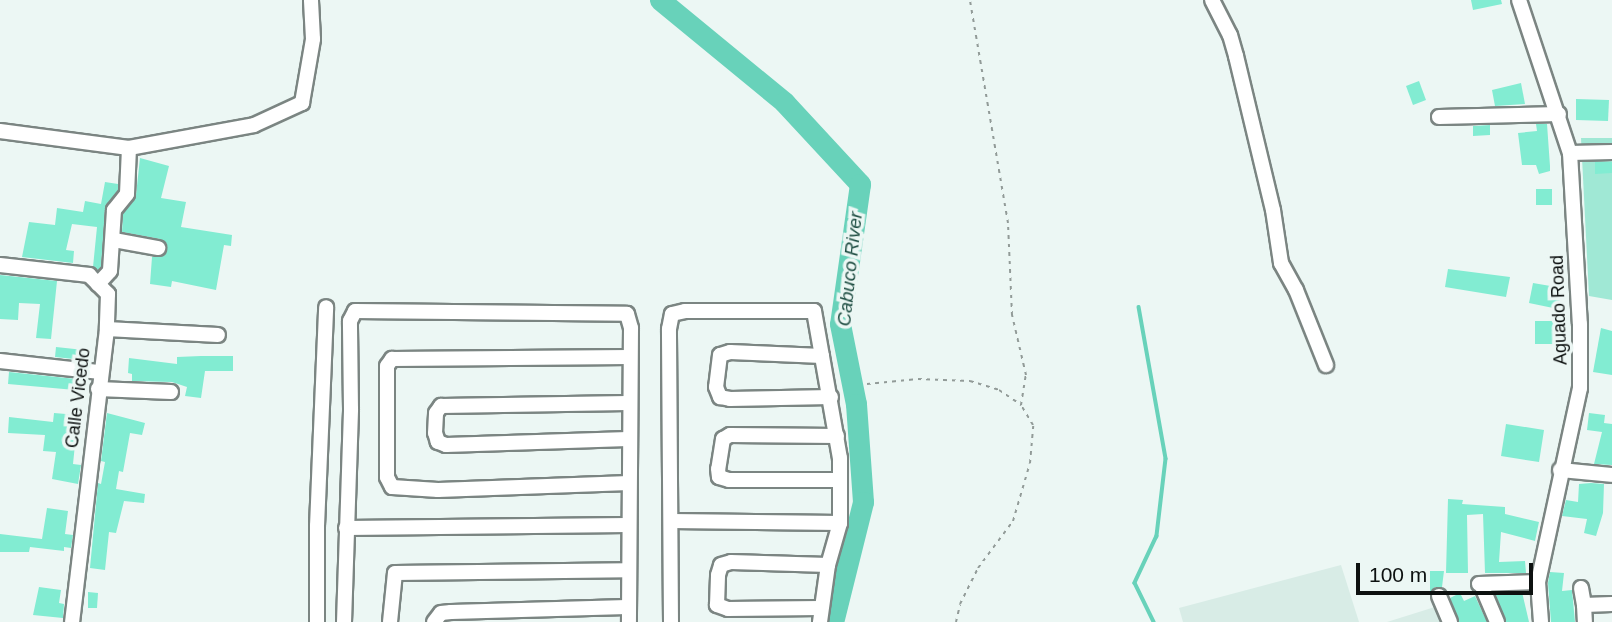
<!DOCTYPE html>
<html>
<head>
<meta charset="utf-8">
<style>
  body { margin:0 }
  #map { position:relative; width:1612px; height:622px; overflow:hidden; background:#ecf7f4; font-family:Helvetica,sans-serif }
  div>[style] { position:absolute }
  .built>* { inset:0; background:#d8ece6 }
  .green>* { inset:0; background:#a0e8d5 }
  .stream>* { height:3.5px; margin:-1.75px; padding:0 1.75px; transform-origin:1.75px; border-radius:1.75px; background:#68d2ba }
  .river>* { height:21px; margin:-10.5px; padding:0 10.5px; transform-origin:10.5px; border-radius:10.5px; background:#68d2ba }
  .building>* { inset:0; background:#82ecd2 }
  .path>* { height:2px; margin-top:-1px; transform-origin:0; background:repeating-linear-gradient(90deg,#929b98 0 3.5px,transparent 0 8.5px) }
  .roads { filter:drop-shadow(2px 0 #7b8582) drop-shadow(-2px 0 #7b8582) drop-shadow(0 2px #7b8582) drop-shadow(0 -2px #7b8582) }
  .minor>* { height:14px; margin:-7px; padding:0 7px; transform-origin:7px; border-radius:7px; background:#fff }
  span { translate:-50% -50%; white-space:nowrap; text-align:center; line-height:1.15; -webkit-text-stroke:7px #ecf7f4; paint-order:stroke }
  .street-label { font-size:18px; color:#0d1110 }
  .water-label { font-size:19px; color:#1e4d42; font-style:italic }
  .scale { position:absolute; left:1356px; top:563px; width:177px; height:32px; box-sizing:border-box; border:4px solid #0d1110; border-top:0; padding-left:9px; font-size:21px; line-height:24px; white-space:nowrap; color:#0d1110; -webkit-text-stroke:5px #ecf7f4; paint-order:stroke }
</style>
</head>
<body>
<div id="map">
  <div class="built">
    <div style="clip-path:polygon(1341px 565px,1359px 622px,1183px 622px,1179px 608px)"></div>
    <div style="clip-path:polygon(1438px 606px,1444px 622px,1387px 622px)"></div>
  </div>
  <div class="green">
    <div style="clip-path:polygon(1581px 138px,1612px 138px,1612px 300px,1589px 296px)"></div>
  </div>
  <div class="stream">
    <div style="left:1139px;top:307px;width:154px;rotate:79.9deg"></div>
    <div style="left:1166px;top:459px;width:78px;rotate:96.7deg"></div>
    <div style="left:1157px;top:536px;width:52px;rotate:115.1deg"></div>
    <div style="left:1135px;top:583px;width:43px;rotate:64deg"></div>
  </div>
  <div class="river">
    <div style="left:660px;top:0;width:161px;rotate:39.4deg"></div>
    <div style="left:784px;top:102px;width:112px;rotate:47.2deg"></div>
    <div style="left:860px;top:184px;width:141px;rotate:98.1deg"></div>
    <div style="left:840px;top:324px;width:82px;rotate:78.7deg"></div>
    <div style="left:856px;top:404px;width:98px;rotate:85.9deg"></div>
    <div style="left:863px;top:502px;width:124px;rotate:104deg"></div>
  </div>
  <div class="building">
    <div style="clip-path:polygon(1471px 0,1501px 0,1502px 4px,1473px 10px)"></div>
    <div style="clip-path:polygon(1419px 81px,1426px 100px,1413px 105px,1406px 86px)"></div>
    <div style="clip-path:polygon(1521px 83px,1525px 104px,1495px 106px,1492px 90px)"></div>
    <div style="clip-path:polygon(1576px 99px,1609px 100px,1608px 121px,1576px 120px)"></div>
    <div style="clip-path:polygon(1536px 124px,1547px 124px,1550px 166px,1550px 171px,1539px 174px,1536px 165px,1522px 165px,1518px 133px,1537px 131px)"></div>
    <div style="clip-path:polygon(1490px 125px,1490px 135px,1473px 136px,1473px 126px)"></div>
    <div style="clip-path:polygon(140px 158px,169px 166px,161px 198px,186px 202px,181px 227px,232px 235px,231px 246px,224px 245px,216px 290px,172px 281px,171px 287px,150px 284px,152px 257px,165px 255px,167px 244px,160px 239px,122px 232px,123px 214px,136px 195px)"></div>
    <div style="clip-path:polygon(1595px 162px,1612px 162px,1612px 173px,1595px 174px)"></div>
    <div style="clip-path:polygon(105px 182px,118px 184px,118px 190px,105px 209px,101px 267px,98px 270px,93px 267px,97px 227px,72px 224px,66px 250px,74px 251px,73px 263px,22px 257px,29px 222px,55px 225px,57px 208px,83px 212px,85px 201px,101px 204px)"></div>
    <div style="clip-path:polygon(1536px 189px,1552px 189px,1552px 205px,1536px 205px)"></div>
    <div style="clip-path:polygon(1448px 269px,1510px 277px,1506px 297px,1445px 287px)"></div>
    <div style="clip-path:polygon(0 275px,57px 281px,51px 339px,36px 338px,40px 304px,19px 303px,18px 320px,0 319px)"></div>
    <div style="clip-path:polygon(1533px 283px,1562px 288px,1558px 309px,1529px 303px)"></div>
    <div style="clip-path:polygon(1535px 321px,1561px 321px,1561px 344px,1535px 344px)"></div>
    <div style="clip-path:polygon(1601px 328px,1612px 331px,1612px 375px,1593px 372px)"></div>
    <div style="clip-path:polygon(56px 347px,84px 350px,83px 360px,55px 357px)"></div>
    <div style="clip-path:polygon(201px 356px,233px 356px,233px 371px,205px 371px,201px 398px,185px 396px,187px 387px,172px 382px,132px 381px,132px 374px,128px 373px,129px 358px,177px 364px,177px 357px)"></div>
    <div style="clip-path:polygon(9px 372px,76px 379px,75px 390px,8px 384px)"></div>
    <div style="clip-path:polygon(54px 413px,78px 415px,73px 464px,81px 465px,78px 484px,52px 479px,56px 452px,43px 451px,45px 435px,8px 433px,9px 417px,53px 422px)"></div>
    <div style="clip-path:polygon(107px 413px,145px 423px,142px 435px,130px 433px,123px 472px,119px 471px,116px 489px,145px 494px,144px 503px,124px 501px,116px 533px,109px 532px,105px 570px,90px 568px,98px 483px,101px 484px,105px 462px,101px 461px)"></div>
    <div style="clip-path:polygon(1589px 413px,1605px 415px,1604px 423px,1612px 424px,1612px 465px,1594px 464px,1602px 432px,1587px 430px)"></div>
    <div style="clip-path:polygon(1506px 424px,1544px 430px,1539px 462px,1501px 456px)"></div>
    <div style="clip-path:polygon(1591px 483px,1604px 484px,1603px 513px,1596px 536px,1584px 533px,1587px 519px,1562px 516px,1566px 500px,1578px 502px,1579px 484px)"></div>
    <div style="clip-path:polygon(1448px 499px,1463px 500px,1462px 504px,1505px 507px,1505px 514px,1539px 522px,1535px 541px,1501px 532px,1499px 562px,1525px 561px,1526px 573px,1485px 573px,1483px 514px,1467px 515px,1468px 573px,1446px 573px)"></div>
    <div style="clip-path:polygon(47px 508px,68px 511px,65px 534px,73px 535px,71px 548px,64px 547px,64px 551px,30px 547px,29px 552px,0 552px,0 534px,42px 539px)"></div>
    <div style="clip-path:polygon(1430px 571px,1444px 571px,1442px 587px,1435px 587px,1430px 592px)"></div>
    <div style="clip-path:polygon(1550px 572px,1564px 573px,1562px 591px,1572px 590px,1575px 622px,1551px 622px,1548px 583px)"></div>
    <div style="clip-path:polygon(39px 587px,61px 590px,59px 603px,64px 604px,63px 618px,33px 615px)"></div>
    <div style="clip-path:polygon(88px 592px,98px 593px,97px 608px,88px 608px)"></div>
    <div style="clip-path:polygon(1522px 592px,1529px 622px,1506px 622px,1495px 593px)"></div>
    <div style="clip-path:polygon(1460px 593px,1464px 601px,1475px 596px,1487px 622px,1459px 622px,1450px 598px)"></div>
  </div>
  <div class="path">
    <div style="left:867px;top:384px;width:51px;rotate:-5.6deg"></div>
    <div style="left:918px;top:379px;width:52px;rotate:2.2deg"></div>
    <div style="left:970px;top:381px;width:30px;rotate:17deg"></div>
    <div style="left:999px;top:390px;width:27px;rotate:34deg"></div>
    <div style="left:956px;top:622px;width:18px;rotate:-77deg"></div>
    <div style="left:960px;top:604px;width:40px;rotate:-63.4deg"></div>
    <div style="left:978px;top:568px;width:59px;rotate:-53.3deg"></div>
    <div style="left:1013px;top:521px;width:60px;rotate:-73.7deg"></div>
    <div style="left:1030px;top:463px;width:38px;rotate:-85deg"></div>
    <div style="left:1033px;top:425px;width:23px;rotate:-121deg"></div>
    <div style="left:1021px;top:405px;width:30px;rotate:-81deg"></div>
    <div style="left:1026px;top:375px;width:62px;rotate:-103.1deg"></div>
    <div style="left:1012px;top:315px;width:92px;rotate:-92.5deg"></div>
    <div style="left:1008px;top:223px;width:226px;rotate:-99.7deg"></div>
  </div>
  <div class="roads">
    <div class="minor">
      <div style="left:1212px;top:0;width:39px;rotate:63deg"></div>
      <div style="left:1230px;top:35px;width:22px;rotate:74deg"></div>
      <div style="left:1236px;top:56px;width:158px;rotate:76.5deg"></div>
      <div style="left:1273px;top:210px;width:54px;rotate:81.4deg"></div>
      <div style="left:1281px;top:263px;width:31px;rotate:61deg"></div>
      <div style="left:1296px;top:290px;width:81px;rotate:68.2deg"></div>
      <div style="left:1519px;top:0;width:161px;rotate:71.6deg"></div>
      <div style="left:1570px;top:153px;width:171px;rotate:86.7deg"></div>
      <div style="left:1580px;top:324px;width:64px;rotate:90deg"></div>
      <div style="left:1580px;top:388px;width:198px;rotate:102.2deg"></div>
      <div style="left:1538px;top:582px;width:40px;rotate:85.7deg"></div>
      <div style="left:1439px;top:117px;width:120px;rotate:-1.4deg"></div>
      <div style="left:0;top:131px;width:130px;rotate:7.5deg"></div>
      <div style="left:129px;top:148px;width:46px;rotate:92.5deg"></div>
      <div style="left:127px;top:194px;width:21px;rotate:129deg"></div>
      <div style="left:114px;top:210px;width:61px;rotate:93.8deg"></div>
      <div style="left:110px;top:271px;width:18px;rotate:133deg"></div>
      <div style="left:129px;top:148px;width:127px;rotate:-10.4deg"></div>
      <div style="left:254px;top:125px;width:53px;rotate:-24.6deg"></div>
      <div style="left:302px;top:103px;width:65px;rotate:-80.2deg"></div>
      <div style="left:313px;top:39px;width:39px;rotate:-93deg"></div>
      <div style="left:1570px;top:153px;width:42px;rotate:-1.4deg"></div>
      <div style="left:114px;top:240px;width:45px;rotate:10.3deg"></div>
      <div style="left:0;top:265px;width:90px;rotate:6.4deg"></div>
      <div style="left:89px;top:275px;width:27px;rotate:45deg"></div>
      <div style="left:108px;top:294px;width:35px;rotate:92deg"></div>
      <div style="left:107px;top:329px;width:295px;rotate:96.8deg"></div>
      <div style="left:107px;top:329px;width:111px;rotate:3.1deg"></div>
      <div style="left:822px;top:356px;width:92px;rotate:-177.5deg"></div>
      <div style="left:730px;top:352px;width:10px;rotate:163deg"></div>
      <div style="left:720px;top:355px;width:32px;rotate:97deg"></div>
      <div style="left:716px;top:387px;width:11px;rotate:68deg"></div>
      <div style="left:720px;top:397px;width:10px;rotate:11deg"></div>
      <div style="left:730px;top:399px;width:101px;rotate:-1.1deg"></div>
      <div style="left:0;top:361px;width:101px;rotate:6.3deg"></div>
      <div style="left:98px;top:389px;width:73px;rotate:2.4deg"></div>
      <div style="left:837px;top:436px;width:107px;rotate:-179.5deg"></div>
      <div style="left:730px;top:435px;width:8px;rotate:150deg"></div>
      <div style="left:723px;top:439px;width:30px;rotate:99deg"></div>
      <div style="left:718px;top:469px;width:8px;rotate:83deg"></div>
      <div style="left:719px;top:477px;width:10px;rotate:17deg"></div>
      <div style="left:729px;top:480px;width:110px"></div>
      <div style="left:628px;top:439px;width:182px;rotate:178.1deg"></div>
      <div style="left:446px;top:445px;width:9px;rotate:-159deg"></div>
      <div style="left:438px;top:442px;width:9px;rotate:-108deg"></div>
      <div style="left:435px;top:433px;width:20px;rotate:-87deg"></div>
      <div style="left:436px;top:413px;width:9px;rotate:-54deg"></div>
      <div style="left:441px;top:406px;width:187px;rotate:-0.9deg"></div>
      <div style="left:1560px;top:470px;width:52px;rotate:5.5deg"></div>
      <div style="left:629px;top:483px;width:191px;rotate:177.9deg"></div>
      <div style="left:438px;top:490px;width:46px;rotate:-176.3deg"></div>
      <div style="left:392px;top:487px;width:11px;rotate:-117deg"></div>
      <div style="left:387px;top:477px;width:111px;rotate:-90deg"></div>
      <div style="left:387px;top:366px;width:9px;rotate:-54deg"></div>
      <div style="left:392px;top:359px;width:238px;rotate:-0.5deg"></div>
      <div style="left:671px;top:521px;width:169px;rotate:0.7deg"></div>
      <div style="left:346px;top:528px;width:282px;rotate:-0.6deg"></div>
      <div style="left:1479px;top:584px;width:59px;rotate:-1.9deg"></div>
      <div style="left:1581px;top:588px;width:17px;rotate:80deg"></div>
      <div style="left:1584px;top:605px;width:28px;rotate:-2deg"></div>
      <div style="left:1483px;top:589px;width:36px;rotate:67deg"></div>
      <div style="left:1439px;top:596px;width:28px;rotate:67deg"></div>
      <div style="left:1584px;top:605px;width:17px;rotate:87deg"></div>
      <div style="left:820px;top:608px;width:92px;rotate:179.4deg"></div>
      <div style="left:728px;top:609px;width:12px;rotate:-160deg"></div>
      <div style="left:717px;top:605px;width:30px;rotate:-88deg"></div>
      <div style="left:718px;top:575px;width:10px;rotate:-73deg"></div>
      <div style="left:721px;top:565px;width:10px;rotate:-17deg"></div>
      <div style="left:731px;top:562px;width:97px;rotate:1.8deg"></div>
      <div style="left:317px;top:622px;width:96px;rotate:-90deg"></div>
      <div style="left:317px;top:526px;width:219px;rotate:-87.6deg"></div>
      <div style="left:344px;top:622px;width:213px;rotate:-88.1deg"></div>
      <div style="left:351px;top:409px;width:88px;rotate:-90.7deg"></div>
      <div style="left:350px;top:321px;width:11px;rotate:-63deg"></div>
      <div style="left:355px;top:311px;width:272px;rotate:0.6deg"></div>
      <div style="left:627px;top:314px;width:15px;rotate:74deg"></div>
      <div style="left:631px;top:328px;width:294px;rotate:90.4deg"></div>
      <div style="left:390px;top:622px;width:49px;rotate:-84.2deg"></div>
      <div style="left:395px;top:573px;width:232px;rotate:-0.7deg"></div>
      <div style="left:434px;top:622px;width:11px;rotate:-52deg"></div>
      <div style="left:441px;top:613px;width:10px;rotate:-6deg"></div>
      <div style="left:451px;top:612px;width:176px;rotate:-1.6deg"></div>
      <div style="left:671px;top:622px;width:293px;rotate:-90.4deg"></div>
      <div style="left:669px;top:329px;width:15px;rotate:-79deg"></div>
      <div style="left:672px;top:314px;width:13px;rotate:-13deg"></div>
      <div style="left:685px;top:311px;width:129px"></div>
      <div style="left:814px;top:311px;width:149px;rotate:80deg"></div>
      <div style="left:840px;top:458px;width:65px;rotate:90deg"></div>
      <div style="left:840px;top:523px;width:44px;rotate:105.9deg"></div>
      <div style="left:828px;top:565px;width:58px;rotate:98deg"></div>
    </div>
  </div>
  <div class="street-label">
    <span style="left:1559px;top:310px;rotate:-92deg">Aguado Road</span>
    <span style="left:78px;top:398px;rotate:-83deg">Calle Vicedo</span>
  </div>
  <div class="water-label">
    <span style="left:850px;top:269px;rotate:-84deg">Cabuco River</span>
  </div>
  <div class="scale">100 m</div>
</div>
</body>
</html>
